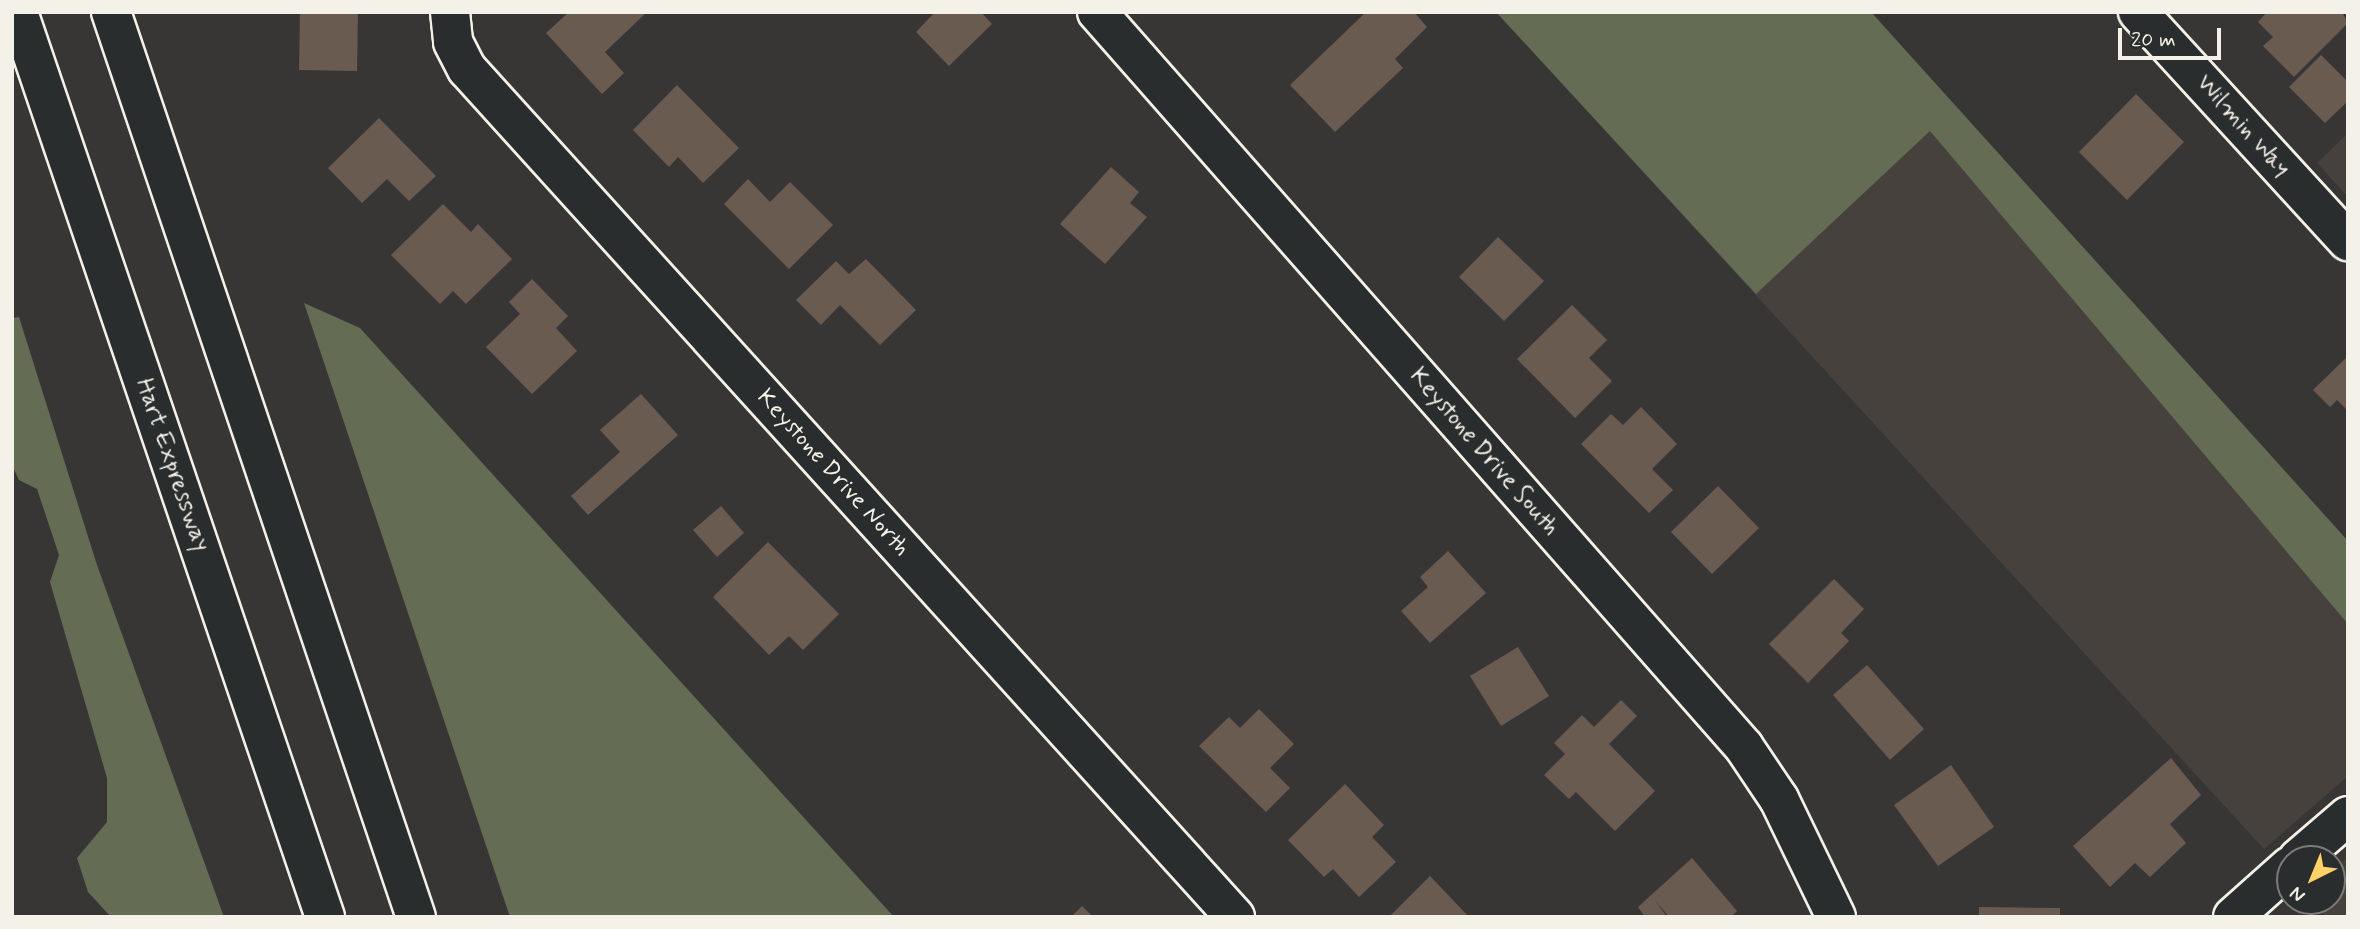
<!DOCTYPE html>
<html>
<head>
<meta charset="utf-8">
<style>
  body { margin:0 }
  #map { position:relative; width:2360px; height:929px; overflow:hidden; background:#373635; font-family:Mynerve,sans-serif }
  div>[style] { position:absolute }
  .built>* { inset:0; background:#46413d }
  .green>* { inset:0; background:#646d53 }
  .building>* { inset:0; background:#6a5b51 }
  .roads { filter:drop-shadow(2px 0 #f4f1e8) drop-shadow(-2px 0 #f4f1e8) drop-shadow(0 2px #f4f1e8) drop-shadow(0 -2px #f4f1e8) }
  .minor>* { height:38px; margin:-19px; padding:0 19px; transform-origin:19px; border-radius:19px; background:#2a2d2e }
  .highway>* { height:38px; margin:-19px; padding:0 19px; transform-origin:19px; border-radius:19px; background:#2a2d2e }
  span { translate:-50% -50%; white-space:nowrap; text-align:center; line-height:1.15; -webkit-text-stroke:5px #2a2d2e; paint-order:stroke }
  .street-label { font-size:24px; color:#f4f1e8 }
  .frame { position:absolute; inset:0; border:14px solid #f4f1e8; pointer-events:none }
  .north { position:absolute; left:2276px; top:845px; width:70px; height:70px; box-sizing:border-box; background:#2a2d2e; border:2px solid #7b7b78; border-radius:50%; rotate:223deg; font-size:19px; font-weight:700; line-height:28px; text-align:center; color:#f4f1e8 }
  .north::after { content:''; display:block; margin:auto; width:24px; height:32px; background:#ffd166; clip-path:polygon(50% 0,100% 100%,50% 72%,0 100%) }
  .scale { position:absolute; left:2118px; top:28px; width:103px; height:32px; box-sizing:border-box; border:4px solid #f4f1e8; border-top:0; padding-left:9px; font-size:21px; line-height:24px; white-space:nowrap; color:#f4f1e8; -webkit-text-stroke:5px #2a2d2e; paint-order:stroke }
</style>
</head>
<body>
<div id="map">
  <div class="built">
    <div style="clip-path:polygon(1496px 12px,1871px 12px,2348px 541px,2348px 776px,2264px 849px)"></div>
    <div style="clip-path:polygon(2348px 133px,2348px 197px,2317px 163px)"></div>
    <div style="clip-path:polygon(2348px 857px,2348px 917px,2326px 917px,2312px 901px,2332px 901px,2332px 870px)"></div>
  </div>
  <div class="green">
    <div style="clip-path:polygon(1496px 12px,1871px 12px,2348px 541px,2348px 624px,1930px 131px,1756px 294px)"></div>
    <div style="clip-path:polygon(304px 303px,360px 328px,894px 917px,510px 917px)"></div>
    <div style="clip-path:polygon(19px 317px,97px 565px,224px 917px,111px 917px,88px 892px,77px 858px,107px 822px,107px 778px,50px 582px,59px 555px,37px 489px,19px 480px,12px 465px,12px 318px)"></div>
  </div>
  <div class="building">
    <div style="clip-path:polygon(300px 12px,358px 12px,357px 71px,299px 70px)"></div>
    <div style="clip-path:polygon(569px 12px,647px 12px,605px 52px,624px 73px,602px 94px,546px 33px)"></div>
    <div style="clip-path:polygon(935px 12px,981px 12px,992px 24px,949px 66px,916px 32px)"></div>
    <div style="clip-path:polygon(1366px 12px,1414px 12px,1427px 27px,1395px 59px,1403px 68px,1335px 132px,1290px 85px)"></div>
    <div style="clip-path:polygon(2267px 12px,2342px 12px,2348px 23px,2294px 77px,2263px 46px,2273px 37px,2258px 22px)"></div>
    <div style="clip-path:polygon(2321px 55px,2348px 82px,2348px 101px,2325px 123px,2289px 87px)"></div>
    <div style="clip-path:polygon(677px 85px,739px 148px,703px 183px,678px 157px,669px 167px,633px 130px)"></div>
    <div style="clip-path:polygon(2136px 94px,2184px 142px,2127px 200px,2079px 152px)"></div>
    <div style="clip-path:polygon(379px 118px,436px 176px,409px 201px,387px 179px,362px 203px,328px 168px)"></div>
    <div style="clip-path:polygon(1111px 167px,1139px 192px,1130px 203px,1147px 217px,1105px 264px,1060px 224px)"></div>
    <div style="clip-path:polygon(748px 179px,770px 202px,790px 182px,833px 225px,789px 269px,724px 204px)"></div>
    <div style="clip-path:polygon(443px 204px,471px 232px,478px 224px,512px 259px,466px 304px,453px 291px,440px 304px,391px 255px)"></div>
    <div style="clip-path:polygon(1498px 237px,1544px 281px,1504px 321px,1459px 277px)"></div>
    <div style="clip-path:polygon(866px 259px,916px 310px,880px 345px,840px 305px,821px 325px,796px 300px,836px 261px,849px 274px)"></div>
    <div style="clip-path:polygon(532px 279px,568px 316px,556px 328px,577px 351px,532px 394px,486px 347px,520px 314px,509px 302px)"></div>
    <div style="clip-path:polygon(1572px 305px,1607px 340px,1589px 358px,1612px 381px,1575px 418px,1517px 359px)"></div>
    <div style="clip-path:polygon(2348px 356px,2348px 411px,2337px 400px,2330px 407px,2313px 390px)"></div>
    <div style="clip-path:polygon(641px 394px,678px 435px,588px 515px,571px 496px,620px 452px,600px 430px)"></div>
    <div style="clip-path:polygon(1641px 407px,1677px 444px,1652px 469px,1673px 490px,1649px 513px,1581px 444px,1611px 414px,1623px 425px)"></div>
    <div style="clip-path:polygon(1718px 486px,1759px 528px,1712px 574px,1671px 532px)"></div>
    <div style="clip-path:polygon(721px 506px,744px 533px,717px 557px,693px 530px)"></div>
    <div style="clip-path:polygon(768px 542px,839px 614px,803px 650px,789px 636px,769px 655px,713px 597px)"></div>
    <div style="clip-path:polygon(1448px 551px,1486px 593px,1430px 643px,1401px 611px,1428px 587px,1420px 577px)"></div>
    <div style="clip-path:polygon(1834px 579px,1864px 609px,1841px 633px,1849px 641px,1808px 683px,1769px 644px)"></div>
    <div style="clip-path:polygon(1518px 647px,1549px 696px,1501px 726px,1470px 676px)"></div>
    <div style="clip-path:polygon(1867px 665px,1924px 729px,1890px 760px,1833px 695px)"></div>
    <div style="clip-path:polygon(1621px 700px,1637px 716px,1609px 744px,1655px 791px,1615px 831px,1576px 792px,1569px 799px,1544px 775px,1565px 754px,1554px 743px,1582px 715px,1594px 727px)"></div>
    <div style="clip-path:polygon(1259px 709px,1294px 744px,1270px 768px,1290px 788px,1266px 812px,1199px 746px,1229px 717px,1240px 728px)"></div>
    <div style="clip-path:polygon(2171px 758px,2201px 795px,2170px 824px,2186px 843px,2150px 877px,2135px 863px,2110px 887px,2073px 846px)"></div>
    <div style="clip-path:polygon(1951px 765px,1994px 827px,1938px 866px,1894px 805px)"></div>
    <div style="clip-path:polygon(1345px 784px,1384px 825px,1372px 837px,1396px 862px,1359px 897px,1333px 869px,1324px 877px,1288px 840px)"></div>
    <div style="clip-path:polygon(1692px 858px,1737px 911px,1731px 917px,1669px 917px,1655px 900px,1667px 917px,1645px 917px,1638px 907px)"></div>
    <div style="clip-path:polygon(1430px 876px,1469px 917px,1389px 917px)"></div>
    <div style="clip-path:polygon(1082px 906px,1093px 917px,1071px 917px)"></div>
    <div style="clip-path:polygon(1979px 907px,2060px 908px,2060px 917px,1979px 917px)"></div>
  </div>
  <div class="roads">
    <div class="minor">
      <div style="left:450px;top:12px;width:30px;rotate:84deg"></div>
      <div style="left:453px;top:42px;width:30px;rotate:63deg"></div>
      <div style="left:467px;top:69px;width:1144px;rotate:47.83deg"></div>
      <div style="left:1097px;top:12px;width:979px;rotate:48.64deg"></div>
      <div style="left:1744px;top:747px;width:63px;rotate:56.1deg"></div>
      <div style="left:1779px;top:799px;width:131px;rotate:64.2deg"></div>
      <div style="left:2138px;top:12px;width:311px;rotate:47.5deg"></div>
      <div style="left:2298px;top:859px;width:66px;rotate:-40.7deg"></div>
      <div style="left:2233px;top:917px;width:76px;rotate:-41.8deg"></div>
    </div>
    <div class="highway">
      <div style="left:18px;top:12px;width:956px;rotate:71.26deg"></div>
      <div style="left:111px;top:12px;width:955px;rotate:71.38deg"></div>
    </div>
  </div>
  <div class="street-label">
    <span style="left:2243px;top:126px;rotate:48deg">Wilmin Way</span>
    <span style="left:1484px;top:452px;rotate:49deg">Keystone Drive South</span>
    <span style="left:172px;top:465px;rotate:71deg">Hart Expressway</span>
    <span style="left:833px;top:473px;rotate:48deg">Keystone Drive North</span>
  </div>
  <div class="frame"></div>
  <div class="north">N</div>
  <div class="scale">20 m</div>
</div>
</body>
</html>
